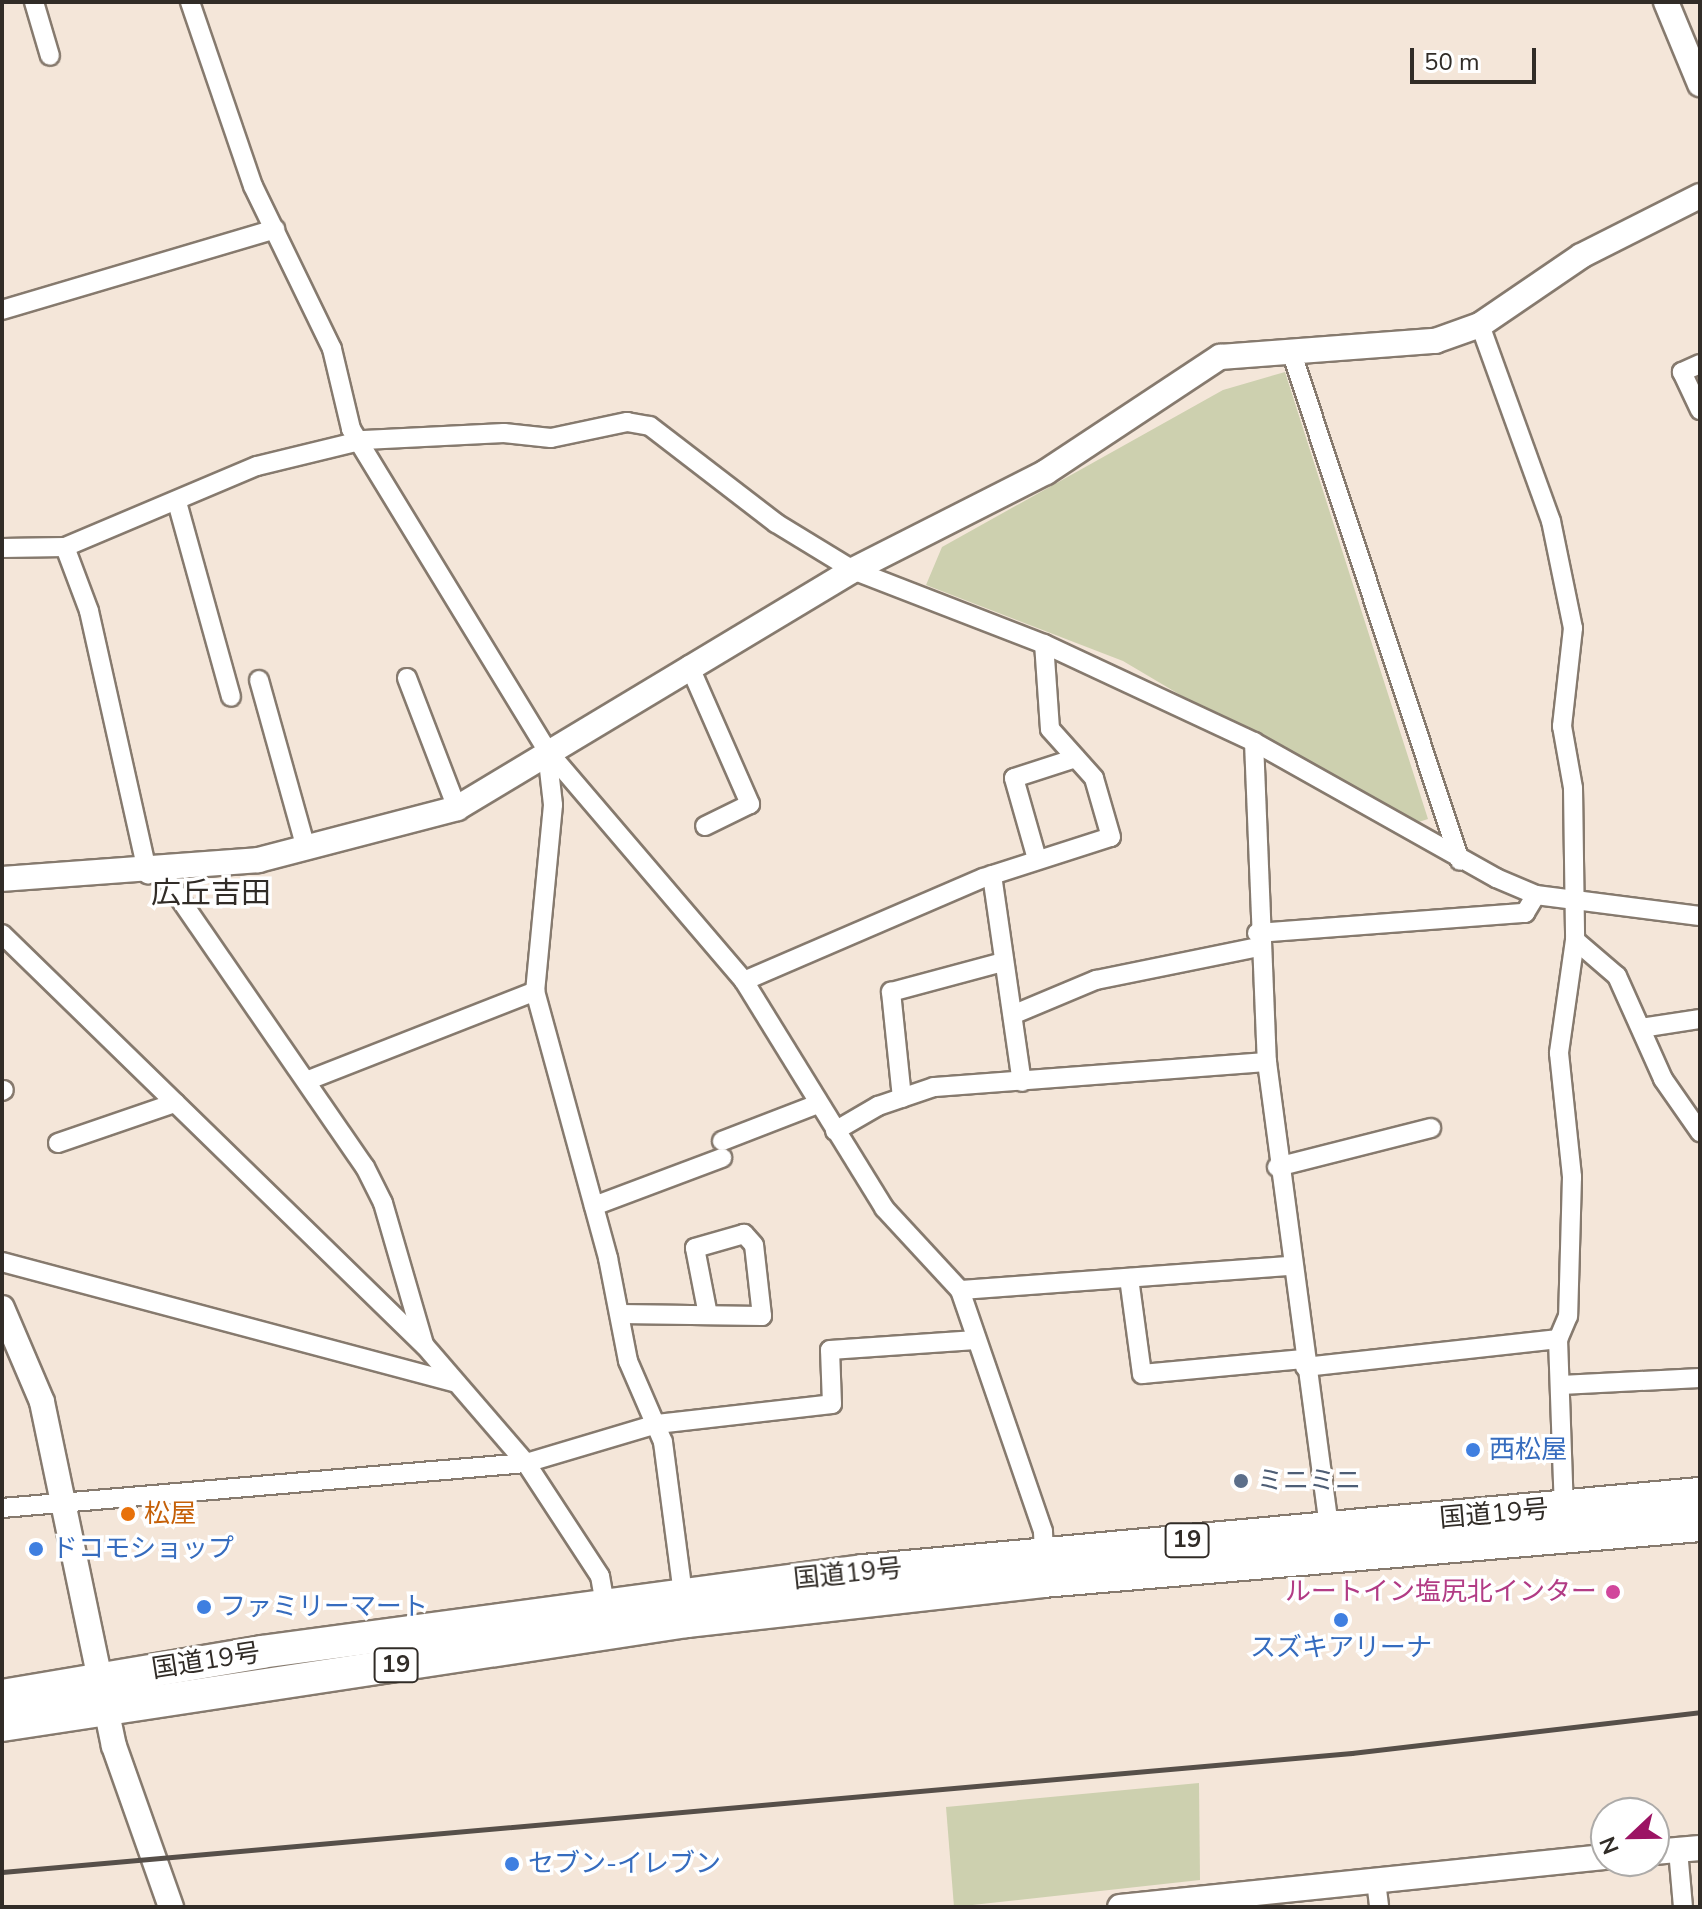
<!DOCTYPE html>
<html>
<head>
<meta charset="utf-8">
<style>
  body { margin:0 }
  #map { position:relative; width:1702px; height:1909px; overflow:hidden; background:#f4e6d9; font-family:"Nunito Sans","Noto Sans JP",sans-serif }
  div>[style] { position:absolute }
  .green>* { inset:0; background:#cdd0af }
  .roads { filter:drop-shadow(2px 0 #867a6e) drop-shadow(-2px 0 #867a6e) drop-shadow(0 2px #867a6e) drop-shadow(0 -2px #867a6e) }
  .street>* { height:18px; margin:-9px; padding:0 9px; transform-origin:9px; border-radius:9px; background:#fff }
  .secondary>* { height:24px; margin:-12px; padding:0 12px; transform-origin:12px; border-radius:12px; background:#fff }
  .highway>* { height:32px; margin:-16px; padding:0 16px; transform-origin:16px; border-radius:16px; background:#fff }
  .rail>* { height:5px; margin:-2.5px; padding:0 2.5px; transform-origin:2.5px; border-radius:2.5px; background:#564f49 }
  .dots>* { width:22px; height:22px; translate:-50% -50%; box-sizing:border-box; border:4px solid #fff; border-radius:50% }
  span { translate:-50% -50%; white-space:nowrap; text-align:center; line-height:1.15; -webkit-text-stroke:7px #fff; paint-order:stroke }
  .shield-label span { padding:2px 6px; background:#fff; border:2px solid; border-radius:6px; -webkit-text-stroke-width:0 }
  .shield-label { font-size:24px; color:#312c27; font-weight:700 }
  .shop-label { font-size:26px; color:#366cbe }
  .left { translate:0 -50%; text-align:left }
  .service-label { font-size:26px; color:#4e5e75 }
  .food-label { font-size:26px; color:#c56008 }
  .street-label { font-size:26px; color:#312c27 }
  .hotel-label { font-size:26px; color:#b23c85 }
  .right { translate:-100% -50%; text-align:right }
  .quarter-label { font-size:30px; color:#312c27 }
  .frame { position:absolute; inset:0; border:4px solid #312c27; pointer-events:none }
  .north { position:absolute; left:1590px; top:1797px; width:80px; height:80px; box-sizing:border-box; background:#fff; border:2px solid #adaba9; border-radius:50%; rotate:248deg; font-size:22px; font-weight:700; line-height:32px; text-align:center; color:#312c27 }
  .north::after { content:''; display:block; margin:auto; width:28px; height:36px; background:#9c1464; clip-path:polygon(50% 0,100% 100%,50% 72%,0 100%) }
  .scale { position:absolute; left:1410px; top:48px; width:126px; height:36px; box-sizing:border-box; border:4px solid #312c27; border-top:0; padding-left:10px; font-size:24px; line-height:28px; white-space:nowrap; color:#312c27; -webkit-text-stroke:6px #fff; paint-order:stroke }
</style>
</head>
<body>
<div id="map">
  <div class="green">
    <div style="clip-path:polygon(1285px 372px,1428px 819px,1403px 827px,1123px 661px,926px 585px,942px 547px,1223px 390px)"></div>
    <div style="clip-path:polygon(1199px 1783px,1200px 1880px,954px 1907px,946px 1807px)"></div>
  </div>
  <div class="roads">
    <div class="street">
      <div style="left:34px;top:2px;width:56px;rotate:73.5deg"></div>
      <div style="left:190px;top:2px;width:194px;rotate:71.1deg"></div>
      <div style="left:253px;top:186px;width:181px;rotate:64.1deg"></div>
      <div style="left:332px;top:349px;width:82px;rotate:76.6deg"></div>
      <div style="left:351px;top:429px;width:375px;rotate:58.6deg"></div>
      <div style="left:546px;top:749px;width:305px;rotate:49.5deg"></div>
      <div style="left:744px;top:981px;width:267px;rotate:58.3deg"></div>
      <div style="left:884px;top:1208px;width:112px;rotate:47.2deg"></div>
      <div style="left:960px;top:1290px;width:255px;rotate:71deg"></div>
      <div style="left:1043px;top:1531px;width:32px;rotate:88deg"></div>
      <div style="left:2px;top:310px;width:285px;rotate:-16.5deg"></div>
      <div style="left:1480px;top:325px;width:208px;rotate:70.1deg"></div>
      <div style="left:1551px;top:521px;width:109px;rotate:78.4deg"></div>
      <div style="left:1573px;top:628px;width:99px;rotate:96.4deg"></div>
      <div style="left:1562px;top:726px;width:63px;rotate:79.9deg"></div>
      <div style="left:1573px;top:788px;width:152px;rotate:89.2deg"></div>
      <div style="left:1575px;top:940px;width:114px;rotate:98.1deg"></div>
      <div style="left:1559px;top:1053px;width:125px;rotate:84deg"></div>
      <div style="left:1572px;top:1177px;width:139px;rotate:91.6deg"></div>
      <div style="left:1568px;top:1316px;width:25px;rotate:113deg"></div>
      <div style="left:1558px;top:1339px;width:174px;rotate:88deg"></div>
      <div style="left:1291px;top:351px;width:537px;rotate:71.67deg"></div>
      <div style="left:1700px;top:364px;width:20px;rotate:156deg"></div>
      <div style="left:1682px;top:372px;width:42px;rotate:64.7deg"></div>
      <div style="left:177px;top:502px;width:202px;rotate:74.5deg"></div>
      <div style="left:65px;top:547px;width:68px;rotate:69.4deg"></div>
      <div style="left:89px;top:611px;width:270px;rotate:77.4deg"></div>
      <div style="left:2px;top:548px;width:63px;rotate:-0.9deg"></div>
      <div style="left:65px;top:547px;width:208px;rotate:-22.9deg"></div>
      <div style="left:257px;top:466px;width:110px;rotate:-13.7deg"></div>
      <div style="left:364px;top:440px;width:140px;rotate:-2.9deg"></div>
      <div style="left:504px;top:433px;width:47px;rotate:6.1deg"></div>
      <div style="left:551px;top:438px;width:78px;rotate:-11.9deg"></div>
      <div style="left:627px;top:422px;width:23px;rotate:10deg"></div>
      <div style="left:650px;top:426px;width:159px;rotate:37.6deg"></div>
      <div style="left:776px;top:523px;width:90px;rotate:31.4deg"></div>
      <div style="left:853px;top:570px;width:205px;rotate:21.2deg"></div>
      <div style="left:1044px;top:644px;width:232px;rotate:25deg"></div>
      <div style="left:1254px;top:742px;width:278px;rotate:29.3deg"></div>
      <div style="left:1496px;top:878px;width:43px;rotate:23deg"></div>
      <div style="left:1536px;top:895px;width:165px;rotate:7.3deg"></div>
      <div style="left:689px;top:665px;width:152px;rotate:66.3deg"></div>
      <div style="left:750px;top:804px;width:50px;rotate:153.9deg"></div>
      <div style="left:407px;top:678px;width:139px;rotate:69deg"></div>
      <div style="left:259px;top:680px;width:174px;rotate:74.4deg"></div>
      <div style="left:1254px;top:742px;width:320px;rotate:87.7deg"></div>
      <div style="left:1267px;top:1062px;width:477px;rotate:82.4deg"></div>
      <div style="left:547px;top:752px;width:53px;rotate:83.5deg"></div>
      <div style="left:553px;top:805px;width:187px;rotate:95.5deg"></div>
      <div style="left:535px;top:991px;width:277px;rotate:74.7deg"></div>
      <div style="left:608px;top:1258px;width:105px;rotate:79deg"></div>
      <div style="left:628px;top:1361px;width:88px;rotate:66.6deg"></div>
      <div style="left:663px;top:1442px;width:160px;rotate:82.5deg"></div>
      <div style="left:1037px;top:859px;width:84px;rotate:-105.9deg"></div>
      <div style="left:1014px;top:778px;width:65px;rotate:-17.9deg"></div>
      <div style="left:162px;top:873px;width:357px;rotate:55.4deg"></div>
      <div style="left:365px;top:1167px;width:40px;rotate:63.4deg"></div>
      <div style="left:383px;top:1203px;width:147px;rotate:73.8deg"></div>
      <div style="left:992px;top:875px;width:209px;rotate:81.8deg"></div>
      <div style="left:1257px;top:933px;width:269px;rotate:-4.3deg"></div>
      <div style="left:1525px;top:913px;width:21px;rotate:-59deg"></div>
      <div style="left:2px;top:934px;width:590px;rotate:44.25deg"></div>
      <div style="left:425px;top:1346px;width:155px;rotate:49.2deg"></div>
      <div style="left:526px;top:1463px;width:135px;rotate:56.8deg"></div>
      <div style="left:600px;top:1576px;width:27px;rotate:80deg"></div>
      <div style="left:1575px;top:940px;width:55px;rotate:40.6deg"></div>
      <div style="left:1617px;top:976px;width:113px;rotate:65.9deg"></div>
      <div style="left:1663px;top:1079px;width:65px;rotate:55.1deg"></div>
      <div style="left:744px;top:981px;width:260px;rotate:-23.3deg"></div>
      <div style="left:983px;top:878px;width:134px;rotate:-17.8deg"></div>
      <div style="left:1111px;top:837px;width:61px;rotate:-106.1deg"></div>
      <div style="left:1094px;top:778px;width:66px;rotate:-131.9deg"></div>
      <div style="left:1050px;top:729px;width:85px;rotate:-94deg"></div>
      <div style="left:1017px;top:1013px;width:86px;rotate:-22.7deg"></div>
      <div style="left:1096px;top:980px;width:165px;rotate:-11.5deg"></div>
      <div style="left:1641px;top:1028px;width:60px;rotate:-8.7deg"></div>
      <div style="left:311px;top:1079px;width:241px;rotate:-21.4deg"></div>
      <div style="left:2px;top:1091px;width:2px;rotate:-27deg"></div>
      <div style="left:902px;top:1098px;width:107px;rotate:-95.9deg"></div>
      <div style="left:891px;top:992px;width:116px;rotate:-15deg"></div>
      <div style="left:835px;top:1131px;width:50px;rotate:-30.2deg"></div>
      <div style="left:878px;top:1106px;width:59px;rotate:-18.7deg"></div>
      <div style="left:934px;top:1087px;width:334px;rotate:-4.3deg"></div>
      <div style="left:722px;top:1141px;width:103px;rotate:-21.1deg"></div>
      <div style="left:58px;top:1143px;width:124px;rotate:-18.9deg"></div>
      <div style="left:1277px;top:1167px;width:159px;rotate:-14.2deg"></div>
      <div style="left:594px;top:1206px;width:137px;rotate:-20.6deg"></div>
      <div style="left:2px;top:1262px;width:467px;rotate:14.9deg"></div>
      <div style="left:1129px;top:1278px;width:97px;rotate:82.3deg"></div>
      <div style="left:1142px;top:1374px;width:162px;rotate:-5.3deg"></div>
      <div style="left:960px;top:1290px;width:330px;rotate:-4.2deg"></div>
      <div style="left:620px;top:1314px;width:142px;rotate:0.8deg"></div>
      <div style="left:762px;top:1316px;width:71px;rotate:-96.4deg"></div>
      <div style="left:754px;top:1245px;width:15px;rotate:-132deg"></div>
      <div style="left:744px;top:1234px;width:51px;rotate:164.1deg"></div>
      <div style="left:695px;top:1248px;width:63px;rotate:79deg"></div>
      <div style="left:1305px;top:1367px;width:255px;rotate:-6.3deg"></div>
      <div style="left:1561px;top:1385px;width:139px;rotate:-2.9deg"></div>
      <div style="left:2px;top:1508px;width:526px;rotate:-4.91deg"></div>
      <div style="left:526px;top:1463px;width:137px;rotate:-16.6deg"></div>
      <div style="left:657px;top:1424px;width:176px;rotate:-6.5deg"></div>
      <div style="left:832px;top:1404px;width:54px;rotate:-92.1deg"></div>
      <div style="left:830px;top:1350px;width:146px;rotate:-3.9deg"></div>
      <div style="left:1678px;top:1850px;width:57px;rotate:85deg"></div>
      <div style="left:1376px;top:1881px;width:26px;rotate:83deg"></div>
    </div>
    <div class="secondary">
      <div style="left:1666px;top:2px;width:89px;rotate:67.5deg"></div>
      <div style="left:2px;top:879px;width:257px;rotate:-4.2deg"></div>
      <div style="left:258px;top:860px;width:206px;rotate:-14.6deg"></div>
      <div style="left:457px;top:808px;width:462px;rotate:-31deg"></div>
      <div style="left:853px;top:570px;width:216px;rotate:-26.9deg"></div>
      <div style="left:1046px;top:472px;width:209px;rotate:-33.5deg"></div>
      <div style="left:1220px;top:357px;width:216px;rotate:-4.3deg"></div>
      <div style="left:1435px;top:341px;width:48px;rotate:-19.6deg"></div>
      <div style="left:1480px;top:325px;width:122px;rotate:-34.3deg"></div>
      <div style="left:1581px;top:256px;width:133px;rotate:-26.8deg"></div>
      <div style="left:2px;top:1308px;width:102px;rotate:66.9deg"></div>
      <div style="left:42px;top:1402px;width:351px;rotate:78.2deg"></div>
      <div style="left:114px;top:1746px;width:171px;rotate:70.5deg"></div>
      <div style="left:1654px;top:1852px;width:46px;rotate:-5deg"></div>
      <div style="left:1120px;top:1907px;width:489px;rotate:-5.9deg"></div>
    </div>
    <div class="highway">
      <div style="left:2px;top:1696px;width:263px;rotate:-9.6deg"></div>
      <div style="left:261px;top:1652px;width:607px;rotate:-7.66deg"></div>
      <div style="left:863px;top:1571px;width:841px;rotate:-5.26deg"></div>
      <div style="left:2px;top:1725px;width:693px;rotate:-8.63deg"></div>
      <div style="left:687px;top:1621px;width:358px;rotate:-6.4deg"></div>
      <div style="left:1043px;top:1581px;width:659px;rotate:-4.87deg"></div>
    </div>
  </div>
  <div class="rail">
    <div style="left:2px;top:1872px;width:1355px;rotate:-5.04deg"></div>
    <div style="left:1352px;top:1753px;width:350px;rotate:-6.7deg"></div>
  </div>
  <div class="dots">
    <div style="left:1473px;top:1450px;background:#3f7fe0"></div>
    <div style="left:1241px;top:1481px;background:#5c6f8a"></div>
    <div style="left:128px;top:1514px;background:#e8710a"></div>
    <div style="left:36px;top:1549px;background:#3f7fe0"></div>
    <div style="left:1613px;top:1592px;background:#d1479c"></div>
    <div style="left:204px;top:1607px;background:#3f7fe0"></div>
    <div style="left:1341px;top:1620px;background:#3f7fe0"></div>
    <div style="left:512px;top:1864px;background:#3f7fe0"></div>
  </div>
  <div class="shield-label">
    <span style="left:1187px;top:1540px">19</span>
    <span style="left:396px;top:1665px">19</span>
  </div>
  <div class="shop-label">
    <span class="left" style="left:1489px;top:1450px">西松屋</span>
    <span class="left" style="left:52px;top:1549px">ドコモショップ</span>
    <span class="left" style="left:220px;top:1607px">ファミリーマート</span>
    <span style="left:1341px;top:1648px">スズキアリーナ</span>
    <span class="left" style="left:528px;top:1864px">セブン-イレブン</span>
  </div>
  <div class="service-label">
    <span class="left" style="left:1257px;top:1481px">ミニミニ</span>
  </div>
  <div class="food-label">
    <span class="left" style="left:144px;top:1514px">松屋</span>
  </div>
  <div class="street-label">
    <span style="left:1494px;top:1514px;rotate:-5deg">国道19号</span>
    <span style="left:848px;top:1574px;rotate:-6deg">国道19号</span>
    <span style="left:206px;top:1661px;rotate:-9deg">国道19号</span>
  </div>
  <div class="hotel-label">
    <span class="right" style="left:1597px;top:1592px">ルートイン塩尻北インター</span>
  </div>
  <div class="quarter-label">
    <span style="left:211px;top:894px">広丘吉田</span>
  </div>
  <div class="frame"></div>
  <div class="north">N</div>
  <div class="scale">50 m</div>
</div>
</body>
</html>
